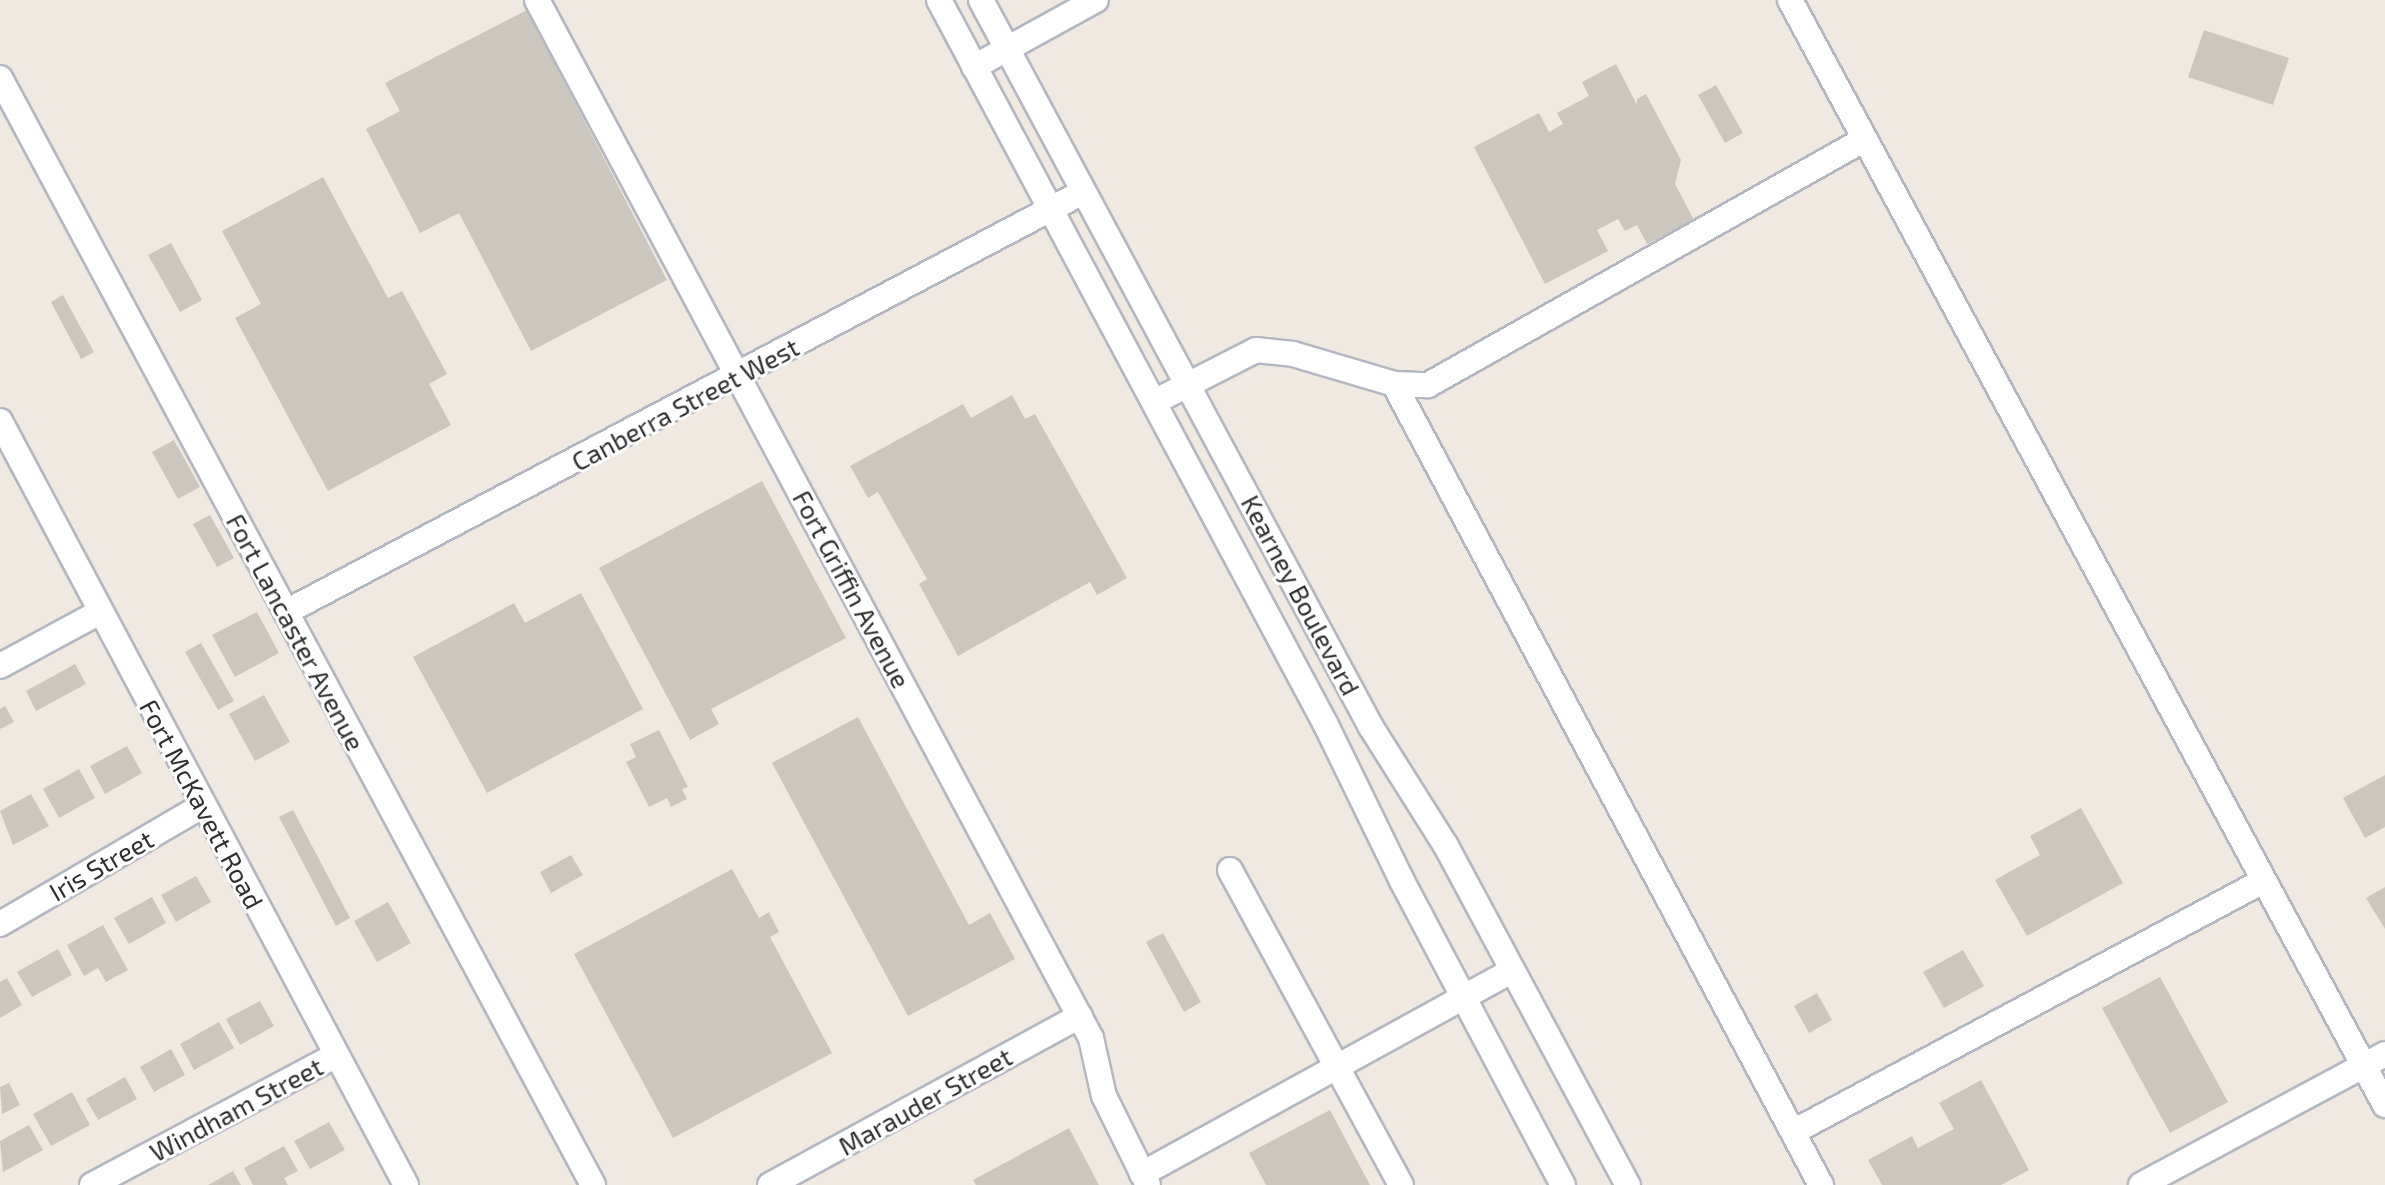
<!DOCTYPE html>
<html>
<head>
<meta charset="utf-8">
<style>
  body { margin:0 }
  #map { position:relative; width:2385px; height:1185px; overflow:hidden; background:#efe9e1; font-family:"Exo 2",sans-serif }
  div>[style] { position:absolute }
  .building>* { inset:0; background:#cbc7bf }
  .roads { filter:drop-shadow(2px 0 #b4b7c1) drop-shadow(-2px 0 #b4b7c1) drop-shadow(0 2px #b4b7c1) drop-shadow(0 -2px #b4b7c1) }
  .minor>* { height:24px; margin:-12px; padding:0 12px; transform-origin:12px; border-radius:12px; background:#fff }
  span { translate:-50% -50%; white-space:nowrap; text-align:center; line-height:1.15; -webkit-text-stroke:6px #fff; paint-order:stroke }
  .street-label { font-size:26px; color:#2e2e2e }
</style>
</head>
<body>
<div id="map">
  <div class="building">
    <div style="clip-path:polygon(527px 10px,667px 280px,531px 351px,459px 213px,420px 233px,366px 129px,400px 111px,385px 83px)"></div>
    <div style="clip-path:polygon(2204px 30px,2289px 58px,2273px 105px,2188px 77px)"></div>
    <div style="clip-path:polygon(1616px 64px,1637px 105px,1637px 99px,1646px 94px,1681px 160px,1675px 184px,1694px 220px,1647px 244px,1637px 225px,1625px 231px,1618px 219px,1597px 230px,1608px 251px,1545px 284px,1474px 147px,1539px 113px,1549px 132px,1563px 124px,1557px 113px,1589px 96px,1582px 82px)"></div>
    <div style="clip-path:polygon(1716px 85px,1743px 133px,1725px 143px,1698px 95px)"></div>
    <div style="clip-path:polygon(323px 177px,388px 298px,402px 291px,447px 374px,429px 384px,451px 425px,328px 491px,235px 318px,261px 304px,222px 231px)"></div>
    <div style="clip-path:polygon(171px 243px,202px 300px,180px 312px,148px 255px)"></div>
    <div style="clip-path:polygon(63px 295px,94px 352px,81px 359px,51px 302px)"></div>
    <div style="clip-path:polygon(1012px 395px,1025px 419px,1035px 414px,1127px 578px,1097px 595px,1090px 582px,958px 656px,919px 584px,927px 579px,878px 492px,868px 498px,850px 466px,963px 404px,971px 418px)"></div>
    <div style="clip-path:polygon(174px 440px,200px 487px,178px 499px,152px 452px)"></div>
    <div style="clip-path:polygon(762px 481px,846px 638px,711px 709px,719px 724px,690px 740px,599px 568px)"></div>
    <div style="clip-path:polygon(210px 515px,234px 558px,217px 567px,193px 524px)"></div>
    <div style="clip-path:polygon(581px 593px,643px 709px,487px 793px,413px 657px,514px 603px,525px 623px)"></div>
    <div style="clip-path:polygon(257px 612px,279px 653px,235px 677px,212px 635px)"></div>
    <div style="clip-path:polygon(201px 643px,234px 701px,218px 710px,185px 652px)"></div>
    <div style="clip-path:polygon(75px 664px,86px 684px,36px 711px,26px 691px)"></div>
    <div style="clip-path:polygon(264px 695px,290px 742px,255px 761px,229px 714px)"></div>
    <div style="clip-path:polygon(5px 706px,14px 722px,0 729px,0 709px)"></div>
    <div style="clip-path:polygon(858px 717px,969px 925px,990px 913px,1015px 959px,908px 1016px,772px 763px)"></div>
    <div style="clip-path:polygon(659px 730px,688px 787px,682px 789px,687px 799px,671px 807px,667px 798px,649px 807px,626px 762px,636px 757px,630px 744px)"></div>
    <div style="clip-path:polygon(127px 746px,142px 773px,105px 794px,90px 766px)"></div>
    <div style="clip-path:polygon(79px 769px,95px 798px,59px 818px,43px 789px)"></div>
    <div style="clip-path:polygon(2385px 775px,2385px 827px,2365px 838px,2343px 798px)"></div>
    <div style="clip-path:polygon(31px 794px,49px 826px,13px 845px,0 811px)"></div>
    <div style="clip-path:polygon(2081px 808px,2123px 883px,2027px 936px,1995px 880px,2040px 855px,2030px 836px)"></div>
    <div style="clip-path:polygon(293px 810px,350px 918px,336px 926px,279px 817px)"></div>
    <div style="clip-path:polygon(571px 855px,583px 875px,551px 893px,540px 872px)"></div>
    <div style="clip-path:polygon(732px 869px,759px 918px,769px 912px,779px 932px,770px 937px,832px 1053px,673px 1138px,574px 954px)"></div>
    <div style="clip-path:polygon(196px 876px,211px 902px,176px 922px,161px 895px)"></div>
    <div style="clip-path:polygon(2385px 887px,2385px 929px,2366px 898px)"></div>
    <div style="clip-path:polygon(152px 897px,166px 923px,129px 944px,114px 918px)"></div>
    <div style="clip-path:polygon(388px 902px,411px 943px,377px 962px,354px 921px)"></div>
    <div style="clip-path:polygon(103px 925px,128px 970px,106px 982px,98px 968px,84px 976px,67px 945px)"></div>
    <div style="clip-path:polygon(1163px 933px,1201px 1002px,1184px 1012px,1146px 942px)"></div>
    <div style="clip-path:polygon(58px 949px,72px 975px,32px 997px,17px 972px)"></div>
    <div style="clip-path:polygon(1963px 950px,1984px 986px,1944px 1008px,1923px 972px)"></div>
    <div style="clip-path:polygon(2160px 977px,2228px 1102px,2170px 1133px,2102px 1008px)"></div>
    <div style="clip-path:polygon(7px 978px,22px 1005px,0 1018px,0 982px)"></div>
    <div style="clip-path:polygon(1817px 993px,1832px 1020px,1809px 1033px,1794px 1006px)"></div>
    <div style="clip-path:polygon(260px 1001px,274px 1026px,240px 1045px,226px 1019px)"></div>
    <div style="clip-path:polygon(219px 1022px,234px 1048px,194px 1070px,180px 1044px)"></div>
    <div style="clip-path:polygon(171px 1049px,185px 1075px,154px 1092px,140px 1067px)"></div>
    <div style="clip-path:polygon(125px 1077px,137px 1099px,98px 1120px,86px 1099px)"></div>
    <div style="clip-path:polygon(1981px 1080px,2029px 1170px,2001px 1185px,1882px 1185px,1868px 1160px,1912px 1136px,1918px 1148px,1954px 1129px,1939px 1103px)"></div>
    <div style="clip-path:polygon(9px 1083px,20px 1105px,2px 1114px,0 1087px)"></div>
    <div style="clip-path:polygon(72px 1092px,90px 1125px,51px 1146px,33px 1114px)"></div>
    <div style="clip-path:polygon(1330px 1110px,1370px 1185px,1266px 1185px,1249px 1153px)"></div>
    <div style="clip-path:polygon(329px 1122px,345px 1150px,310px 1169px,294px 1141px)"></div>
    <div style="clip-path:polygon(29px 1125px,43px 1150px,3px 1172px,0 1141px)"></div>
    <div style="clip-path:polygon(1069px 1128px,1099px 1185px,976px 1185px,973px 1180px)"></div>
    <div style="clip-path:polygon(284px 1146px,298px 1171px,284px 1178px,288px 1185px,253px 1185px,244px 1168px)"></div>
    <div style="clip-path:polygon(233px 1171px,241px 1185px,208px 1185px)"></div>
  </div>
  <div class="roads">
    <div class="minor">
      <div style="left:537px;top:0;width:1177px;rotate:61.91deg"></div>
      <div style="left:1091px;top:1038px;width:59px;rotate:77.4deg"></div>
      <div style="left:1104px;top:1096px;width:99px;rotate:63.7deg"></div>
      <div style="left:939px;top:0;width:822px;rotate:61.91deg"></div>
      <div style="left:1326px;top:725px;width:174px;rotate:64deg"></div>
      <div style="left:1402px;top:881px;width:344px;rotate:62.1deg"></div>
      <div style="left:981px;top:0;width:825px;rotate:61.79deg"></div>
      <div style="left:1371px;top:727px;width:141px;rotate:57.8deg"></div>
      <div style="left:1446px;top:846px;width:385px;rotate:61.8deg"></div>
      <div style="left:1790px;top:0;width:1255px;rotate:61.7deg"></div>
      <div style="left:974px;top:67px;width:139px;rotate:-28.8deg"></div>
      <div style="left:0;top:78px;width:1256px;rotate:61.82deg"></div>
      <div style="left:1394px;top:384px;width:908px;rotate:61.94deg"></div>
      <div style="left:1154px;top:402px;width:114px;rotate:-27deg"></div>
      <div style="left:1256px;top:350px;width:37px;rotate:6deg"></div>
      <div style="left:1293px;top:354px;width:105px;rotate:16.5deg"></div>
      <div style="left:1394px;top:384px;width:34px;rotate:2deg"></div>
      <div style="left:1428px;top:385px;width:501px;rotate:-29.38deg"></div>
      <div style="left:0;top:421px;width:865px;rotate:62.01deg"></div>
      <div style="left:286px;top:612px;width:901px;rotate:-27.79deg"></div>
      <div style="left:0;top:666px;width:114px;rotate:-28.4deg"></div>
      <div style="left:1230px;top:870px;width:358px;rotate:61.5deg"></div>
      <div style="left:0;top:924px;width:234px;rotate:-30.3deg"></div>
      <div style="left:1793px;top:1132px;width:533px;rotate:-28.1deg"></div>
      <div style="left:1142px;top:1174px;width:422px;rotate:-28.8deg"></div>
      <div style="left:92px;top:1185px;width:277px;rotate:-28deg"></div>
      <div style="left:770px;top:1185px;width:353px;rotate:-28.6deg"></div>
      <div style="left:2141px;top:1185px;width:277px;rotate:-28.2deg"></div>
    </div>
  </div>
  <div class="street-label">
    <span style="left:685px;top:404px;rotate:-28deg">Canberra Street West</span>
    <span style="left:852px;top:589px;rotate:62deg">Fort Griffin Avenue</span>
    <span style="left:1301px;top:595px;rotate:62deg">Kearney Boulevard</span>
    <span style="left:296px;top:632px;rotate:62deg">Fort Lancaster Avenue</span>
    <span style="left:202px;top:804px;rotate:62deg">Fort McKavett Road</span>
    <span style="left:101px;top:865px;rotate:-30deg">Iris Street</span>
    <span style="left:925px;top:1101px;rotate:-29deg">Marauder Street</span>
    <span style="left:236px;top:1109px;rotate:-28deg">Windham Street</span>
  </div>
</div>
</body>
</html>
